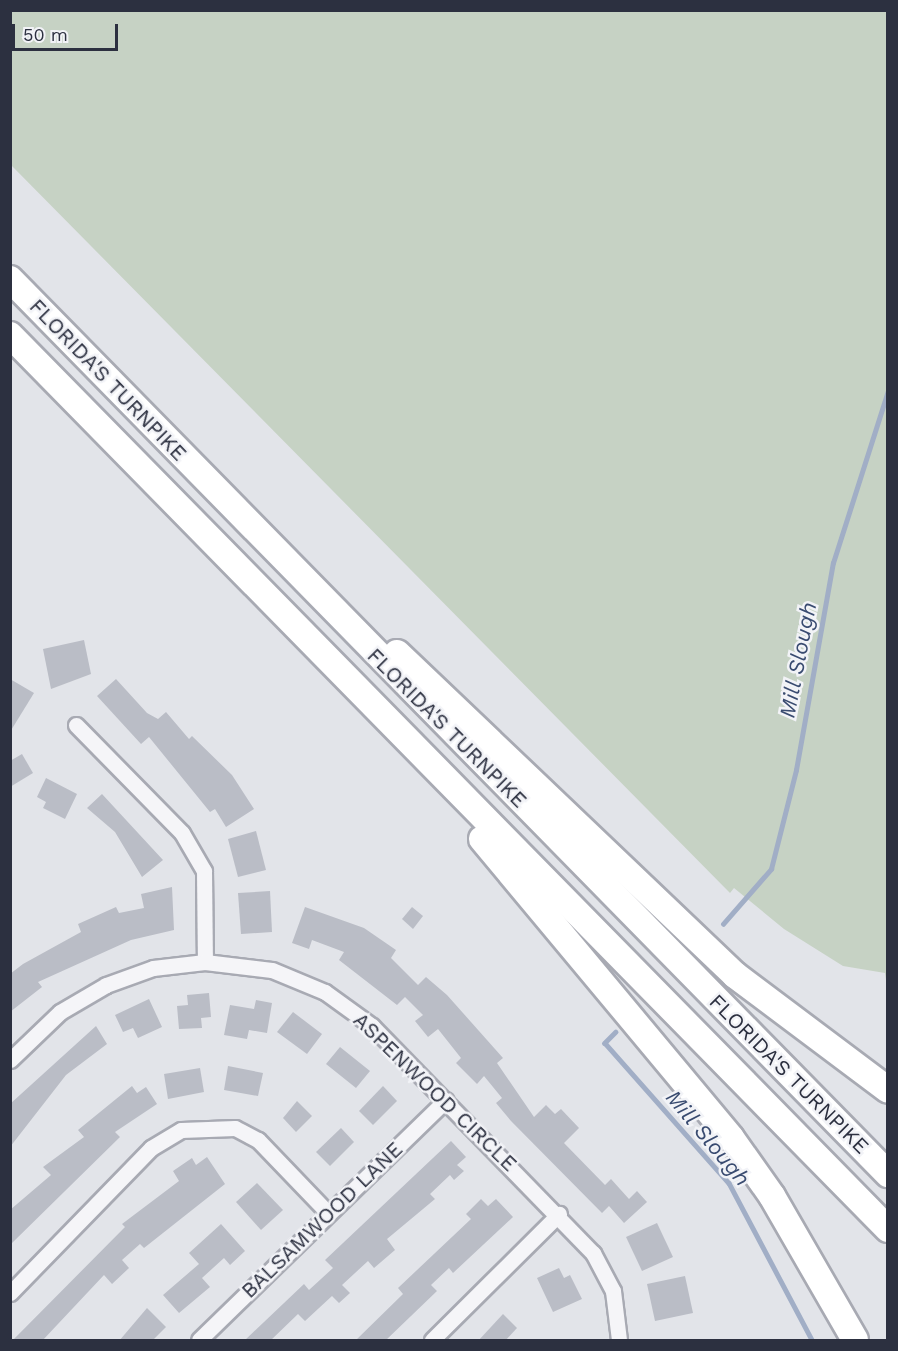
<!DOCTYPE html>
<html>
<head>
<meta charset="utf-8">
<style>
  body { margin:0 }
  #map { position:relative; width:898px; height:1351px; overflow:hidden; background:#e2e4e9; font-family:"Work Sans",sans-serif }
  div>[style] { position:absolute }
  .green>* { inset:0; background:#c6d2c4 }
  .stream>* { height:4.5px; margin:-2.25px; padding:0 2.25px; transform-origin:2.25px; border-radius:2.25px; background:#a1aec6 }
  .building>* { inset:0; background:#babdc6 }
  .roads { filter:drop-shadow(2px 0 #a8aab3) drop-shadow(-2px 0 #a8aab3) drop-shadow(0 2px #a8aab3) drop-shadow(0 -2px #a8aab3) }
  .street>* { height:15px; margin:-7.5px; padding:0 7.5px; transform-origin:7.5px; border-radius:7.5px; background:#f5f5f8 }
  .highway>* { height:26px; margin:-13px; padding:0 13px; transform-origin:13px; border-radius:13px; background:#fff }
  span { translate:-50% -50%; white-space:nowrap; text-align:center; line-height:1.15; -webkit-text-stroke:5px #f2f3f7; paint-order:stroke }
  .street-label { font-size:21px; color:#2c3040 }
  .water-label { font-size:22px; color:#394b70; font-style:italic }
  .frame { position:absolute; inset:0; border:12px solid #2c3040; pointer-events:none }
  .scale { position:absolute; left:12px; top:24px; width:106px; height:27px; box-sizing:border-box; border:3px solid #2c3040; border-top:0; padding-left:8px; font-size:18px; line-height:21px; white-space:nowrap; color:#2c3040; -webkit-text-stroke:4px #f2f3f7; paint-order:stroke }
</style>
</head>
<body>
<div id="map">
  <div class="green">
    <div style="clip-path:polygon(888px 11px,888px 987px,887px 987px,885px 973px,843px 966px,784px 929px,734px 888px,730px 893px,11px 165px,10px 12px)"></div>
  </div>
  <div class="stream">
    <div style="left:723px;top:924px;width:73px;rotate:-48.9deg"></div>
    <div style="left:771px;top:869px;width:102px;rotate:-75.8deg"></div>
    <div style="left:796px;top:770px;width:210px;rotate:-79.9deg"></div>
    <div style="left:833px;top:563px;width:181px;rotate:-72.3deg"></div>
    <div style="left:616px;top:1032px;width:16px;rotate:135deg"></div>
    <div style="left:605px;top:1043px;width:187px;rotate:48.5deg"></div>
    <div style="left:729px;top:1183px;width:178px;rotate:62.1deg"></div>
  </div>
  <div class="building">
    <div style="clip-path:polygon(84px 640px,91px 674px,51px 689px,43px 649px)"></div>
    <div style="clip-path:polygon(10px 679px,34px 693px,10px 732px)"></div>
    <div style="clip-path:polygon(116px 679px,147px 713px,158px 719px,166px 712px,189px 739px,192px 736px,232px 775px,254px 809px,226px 827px,215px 809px,210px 812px,149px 737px,141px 744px,97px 696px)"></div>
    <div style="clip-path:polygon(22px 754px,33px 773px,10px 787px,10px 761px)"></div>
    <div style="clip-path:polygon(46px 778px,77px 794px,65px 819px,43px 808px,46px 802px,37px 797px)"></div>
    <div style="clip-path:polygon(102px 794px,163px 860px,142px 877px,115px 832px,87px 808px)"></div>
    <div style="clip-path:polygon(256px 831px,266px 870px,238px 877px,228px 839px)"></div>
    <div style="clip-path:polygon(172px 887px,174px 930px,131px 940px,38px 982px,42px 987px,10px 1012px,10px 974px,23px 964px,81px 932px,78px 924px,116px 907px,119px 913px,144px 908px,141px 894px)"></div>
    <div style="clip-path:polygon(270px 891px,272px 932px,241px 934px,238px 893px)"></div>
    <div style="clip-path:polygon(305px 907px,364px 928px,396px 950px,391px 958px,418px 985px,426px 977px,447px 995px,503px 1058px,497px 1063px,534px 1117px,546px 1105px,555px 1114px,561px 1109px,579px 1128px,564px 1143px,605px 1185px,611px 1179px,629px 1199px,637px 1191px,647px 1202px,624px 1223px,609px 1206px,602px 1213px,511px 1121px,496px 1103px,502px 1098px,484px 1076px,477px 1084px,456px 1063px,461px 1058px,438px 1029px,428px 1037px,415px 1021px,423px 1015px,405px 997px,397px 1005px,339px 960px,344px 952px,312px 940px,309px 949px,292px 943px)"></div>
    <div style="clip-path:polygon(412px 907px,423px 916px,413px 929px,402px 919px)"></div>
    <div style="clip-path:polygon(209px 993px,211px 1017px,201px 1018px,202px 1028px,179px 1029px,177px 1006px,188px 1005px,187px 995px)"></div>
    <div style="clip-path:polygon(149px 999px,162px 1027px,138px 1038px,133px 1028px,123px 1032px,115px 1015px)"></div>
    <div style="clip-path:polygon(256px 1000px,272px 1003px,267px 1033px,249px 1030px,247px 1039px,224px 1035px,230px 1005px,254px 1009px)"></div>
    <div style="clip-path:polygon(293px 1012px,322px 1034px,307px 1054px,277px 1032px)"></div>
    <div style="clip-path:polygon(96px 1026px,107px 1044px,66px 1075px,10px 1147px,10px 1104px)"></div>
    <div style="clip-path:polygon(340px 1047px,370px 1071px,356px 1088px,326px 1064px)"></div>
    <div style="clip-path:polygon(228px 1066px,263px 1073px,258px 1096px,224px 1090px)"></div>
    <div style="clip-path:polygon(200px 1068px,204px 1092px,168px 1099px,164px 1074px)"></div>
    <div style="clip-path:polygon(132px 1086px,137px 1093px,146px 1087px,157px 1104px,115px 1132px,120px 1137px,10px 1245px,10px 1210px,51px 1175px,43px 1167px,84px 1137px,78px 1130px)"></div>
    <div style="clip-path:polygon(383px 1086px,397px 1101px,373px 1125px,359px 1111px)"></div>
    <div style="clip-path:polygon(297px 1101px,312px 1116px,296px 1132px,283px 1118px)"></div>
    <div style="clip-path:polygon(341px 1128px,354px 1142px,330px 1166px,316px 1152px)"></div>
    <div style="clip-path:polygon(451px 1141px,466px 1157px,457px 1165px,464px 1171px,454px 1180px,450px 1175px,430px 1194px,435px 1199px,387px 1239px,395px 1250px,374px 1268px,368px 1261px,342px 1285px,350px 1293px,339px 1303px,332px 1296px,305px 1321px,298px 1314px,270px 1341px,244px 1341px,304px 1284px,309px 1290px,333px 1268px,325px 1260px)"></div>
    <div style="clip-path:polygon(207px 1157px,225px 1184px,144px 1248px,140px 1244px,122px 1260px,129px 1268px,112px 1284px,104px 1275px,42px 1341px,12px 1341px,125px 1227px,122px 1224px,179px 1181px,173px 1171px,192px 1158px,196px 1165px)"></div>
    <div style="clip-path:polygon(257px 1183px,283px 1210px,261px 1230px,236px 1202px)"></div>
    <div style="clip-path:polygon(481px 1199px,488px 1206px,496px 1199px,513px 1217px,453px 1273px,449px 1268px,431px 1285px,437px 1291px,385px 1341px,355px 1341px,403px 1294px,398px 1288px,471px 1219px,466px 1214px)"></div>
    <div style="clip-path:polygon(657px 1223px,673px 1257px,642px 1271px,626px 1237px)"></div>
    <div style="clip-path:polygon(221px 1224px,245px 1251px,230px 1265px,224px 1258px,202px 1278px,210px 1287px,179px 1313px,163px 1295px,199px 1264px,189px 1253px)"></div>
    <div style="clip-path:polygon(559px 1268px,564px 1278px,570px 1275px,582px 1299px,553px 1312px,537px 1278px)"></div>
    <div style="clip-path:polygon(685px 1276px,693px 1313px,655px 1321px,647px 1284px)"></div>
    <div style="clip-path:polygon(147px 1308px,166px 1327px,152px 1341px,119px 1341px)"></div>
    <div style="clip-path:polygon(503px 1314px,517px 1328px,505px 1341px,478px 1341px)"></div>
  </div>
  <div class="roads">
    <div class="street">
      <div style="left:76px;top:725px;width:151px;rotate:45.5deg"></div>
      <div style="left:182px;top:833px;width:44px;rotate:59.9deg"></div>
      <div style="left:204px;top:871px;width:91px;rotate:89.4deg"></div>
      <div style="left:10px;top:1060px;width:69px;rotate:-43.8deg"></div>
      <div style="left:60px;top:1012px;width:53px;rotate:-30.4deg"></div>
      <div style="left:106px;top:985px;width:50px;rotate:-19.9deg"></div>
      <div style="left:153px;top:968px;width:52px;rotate:-6.6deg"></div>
      <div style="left:205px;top:962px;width:67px;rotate:6.8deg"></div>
      <div style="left:272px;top:970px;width:57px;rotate:22.5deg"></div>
      <div style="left:325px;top:992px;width:58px;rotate:35.9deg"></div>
      <div style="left:372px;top:1026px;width:317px;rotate:45.8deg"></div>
      <div style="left:593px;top:1253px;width:43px;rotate:62.2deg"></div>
      <div style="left:613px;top:1291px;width:49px;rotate:83deg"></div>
      <div style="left:10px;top:1293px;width:202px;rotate:-45.8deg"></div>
      <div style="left:151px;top:1148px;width:35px;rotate:-31deg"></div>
      <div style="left:181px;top:1130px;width:54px;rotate:-2.1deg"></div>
      <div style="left:235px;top:1128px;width:26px;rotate:28deg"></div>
      <div style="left:258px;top:1140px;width:101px;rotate:46.2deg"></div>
      <div style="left:199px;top:1340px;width:344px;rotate:-44.2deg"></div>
      <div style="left:432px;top:1340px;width:179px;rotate:-44.8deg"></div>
    </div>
    <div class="highway">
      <div style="left:10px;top:279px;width:1254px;rotate:45.55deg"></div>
      <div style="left:10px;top:335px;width:1253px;rotate:45.52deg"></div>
      <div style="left:397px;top:653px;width:467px;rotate:43.6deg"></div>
      <div style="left:735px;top:975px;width:191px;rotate:36.9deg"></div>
      <div style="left:482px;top:839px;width:389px;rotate:50.2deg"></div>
      <div style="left:731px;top:1138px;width:71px;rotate:54.7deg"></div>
      <div style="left:772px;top:1196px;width:166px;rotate:60deg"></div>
    </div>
  </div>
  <div class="street-label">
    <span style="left:108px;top:380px;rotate:46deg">FLORIDA'S TURNPIKE</span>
    <span style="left:447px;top:728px;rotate:45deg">FLORIDA'S TURNPIKE</span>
    <span style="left:789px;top:1074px;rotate:45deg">FLORIDA'S TURNPIKE</span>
    <span style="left:435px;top:1092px;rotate:44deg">ASPENWOOD CIRCLE</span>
    <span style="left:322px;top:1220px;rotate:-44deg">BALSAMWOOD LANE</span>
  </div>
  <div class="water-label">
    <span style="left:798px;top:660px;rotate:-79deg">Mill Slough</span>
    <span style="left:708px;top:1138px;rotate:50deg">Mill Slough</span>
  </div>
  <div class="frame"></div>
  <div class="scale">50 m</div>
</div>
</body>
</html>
